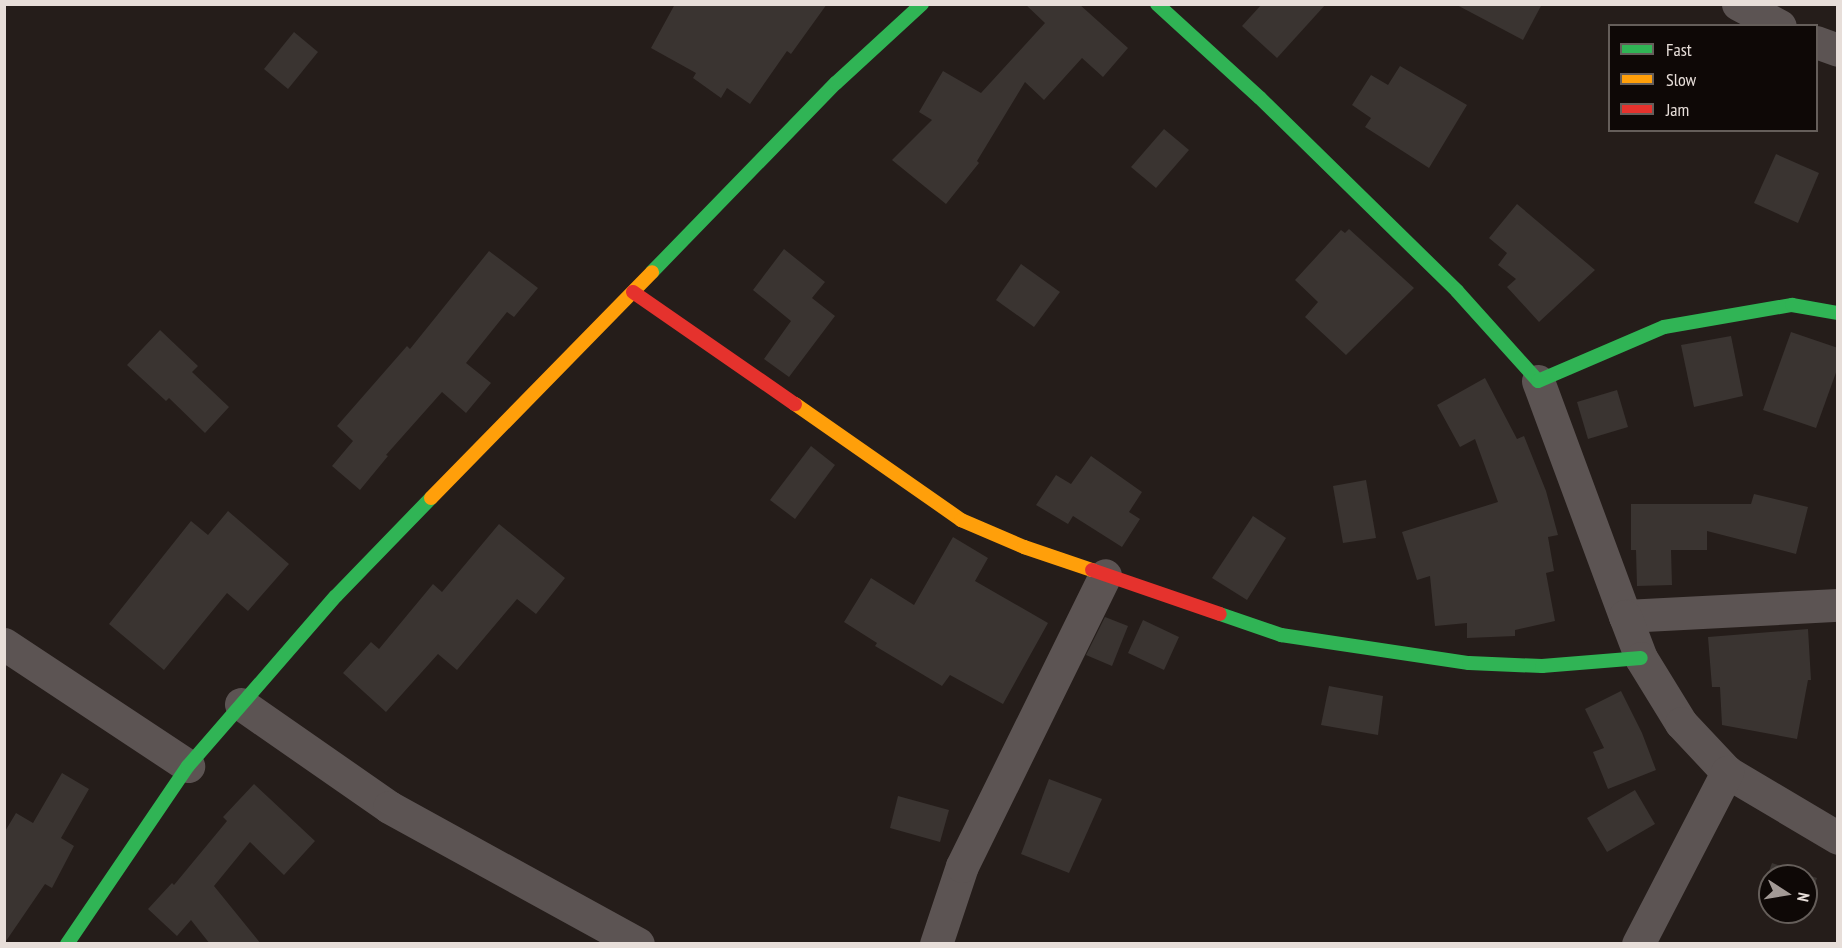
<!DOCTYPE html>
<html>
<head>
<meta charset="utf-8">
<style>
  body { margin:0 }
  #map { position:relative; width:1842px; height:948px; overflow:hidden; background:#251d1a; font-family:"PT Sans Narrow",sans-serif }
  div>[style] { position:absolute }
  .building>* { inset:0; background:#3a3431 }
  .street>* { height:33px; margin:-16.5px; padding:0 16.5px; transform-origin:16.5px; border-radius:16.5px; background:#5c5453 }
  .fast>* { height:14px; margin:-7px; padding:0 7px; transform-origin:7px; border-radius:7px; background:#30b455 }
  .slow>* { height:14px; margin:-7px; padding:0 7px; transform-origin:7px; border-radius:7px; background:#ff9f0a }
  .jam>* { height:14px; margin:-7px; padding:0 7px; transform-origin:7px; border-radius:7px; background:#e5322d }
  span { translate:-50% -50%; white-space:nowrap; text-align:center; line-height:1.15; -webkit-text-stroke:4.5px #0e0806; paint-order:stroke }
  .frame { position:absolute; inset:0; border:6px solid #e7ded9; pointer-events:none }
  .legend { position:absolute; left:1608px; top:24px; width:210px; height:108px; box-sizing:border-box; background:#0e0806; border:2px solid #655e5a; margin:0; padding:8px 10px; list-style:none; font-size:18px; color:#e7ded9 }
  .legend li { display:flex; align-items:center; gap:12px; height:30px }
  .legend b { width:30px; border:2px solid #655e5a }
  .north { position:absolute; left:1758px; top:864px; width:60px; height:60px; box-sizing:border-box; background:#0e0806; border:2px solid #655e5a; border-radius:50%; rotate:102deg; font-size:16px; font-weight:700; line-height:24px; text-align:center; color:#e7ded9 }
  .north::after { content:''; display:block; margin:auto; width:21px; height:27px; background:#a39a96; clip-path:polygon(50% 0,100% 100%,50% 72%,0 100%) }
</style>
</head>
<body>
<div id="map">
  <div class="building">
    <div style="clip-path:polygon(675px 4px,827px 4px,791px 54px,787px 51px,750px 104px,727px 88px,721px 98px,693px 78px,696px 73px,651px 48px)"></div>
    <div style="clip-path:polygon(1025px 4px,1079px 4px,1128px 48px,1103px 77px,1082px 58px,1044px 100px,1025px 82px,977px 161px,979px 163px,946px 204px,892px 160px,932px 120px,919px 112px,943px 71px,981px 93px,1045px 23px)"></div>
    <div style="clip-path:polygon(1262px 4px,1326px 4px,1277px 58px,1242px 26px)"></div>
    <div style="clip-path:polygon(1455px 4px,1542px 4px,1523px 40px)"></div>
    <div style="clip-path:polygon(294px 32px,318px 52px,288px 89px,264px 69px)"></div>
    <div style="clip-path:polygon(1400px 66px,1467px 105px,1429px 168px,1365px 127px,1371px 118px,1352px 105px,1371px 75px,1388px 85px)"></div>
    <div style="clip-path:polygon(1164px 129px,1189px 150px,1156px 188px,1131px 167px)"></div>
    <div style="clip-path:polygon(1776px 154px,1819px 173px,1798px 223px,1754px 203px)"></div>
    <div style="clip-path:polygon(1517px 204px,1595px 270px,1539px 322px,1507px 287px,1516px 279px,1498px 265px,1507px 253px,1489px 238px)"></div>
    <div style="clip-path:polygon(1349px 229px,1414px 288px,1346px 355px,1305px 317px,1318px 302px,1295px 280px,1341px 230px,1345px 233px)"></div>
    <div style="clip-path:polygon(784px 249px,825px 282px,812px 298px,835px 316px,789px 377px,764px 359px,791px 321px,753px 290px)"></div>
    <div style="clip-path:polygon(489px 251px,538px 288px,514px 317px,507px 312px,466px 363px,491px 383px,466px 413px,442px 392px,386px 455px,388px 456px,360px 490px,332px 466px,353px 441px,337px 426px,407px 346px,410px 349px)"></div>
    <div style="clip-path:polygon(1021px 264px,1060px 292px,1034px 327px,996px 300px)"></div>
    <div style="clip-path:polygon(160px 330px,198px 366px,192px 372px,229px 407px,205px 433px,169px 398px,166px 401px,127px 365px)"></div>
    <div style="clip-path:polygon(1791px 332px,1838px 348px,1838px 367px,1816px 428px,1763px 410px)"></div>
    <div style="clip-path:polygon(1731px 336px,1743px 396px,1694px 407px,1681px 345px)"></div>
    <div style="clip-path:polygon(1485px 378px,1517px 439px,1524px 436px,1546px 491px,1558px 535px,1548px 537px,1554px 571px,1546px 573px,1555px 621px,1515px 630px,1515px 636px,1467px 638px,1467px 623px,1435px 626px,1430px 576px,1417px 580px,1402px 532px,1498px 502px,1475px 439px,1460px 447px,1437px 405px)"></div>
    <div style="clip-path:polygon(1617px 390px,1628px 427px,1588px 439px,1577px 402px)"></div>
    <div style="clip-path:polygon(811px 446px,835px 465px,795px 519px,770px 500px)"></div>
    <div style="clip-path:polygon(1091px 456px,1142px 492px,1129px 512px,1140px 519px,1122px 547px,1073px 516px,1068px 524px,1036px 505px,1056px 475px,1071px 484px)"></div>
    <div style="clip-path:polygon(1366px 480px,1376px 538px,1343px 543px,1333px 486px)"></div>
    <div style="clip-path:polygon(1754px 494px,1808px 507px,1796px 554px,1707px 531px,1707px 550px,1671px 550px,1672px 585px,1637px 586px,1636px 550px,1631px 550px,1631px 504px,1751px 504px)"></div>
    <div style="clip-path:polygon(228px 511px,289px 564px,248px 611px,227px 593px,164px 670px,109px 624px,191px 521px,208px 535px)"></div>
    <div style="clip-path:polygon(1253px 516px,1286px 538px,1247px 600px,1212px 578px)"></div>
    <div style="clip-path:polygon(499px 524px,565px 578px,536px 614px,517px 599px,457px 670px,438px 654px,386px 712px,343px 673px,371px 642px,379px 649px,433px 584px,442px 592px)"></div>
    <div style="clip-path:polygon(953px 537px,988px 558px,975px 581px,1048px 623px,1003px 704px,950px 675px,942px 686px,875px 646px,877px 643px,844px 622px,871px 578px,914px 605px)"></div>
    <div style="clip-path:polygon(1105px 617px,1128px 626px,1112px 666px,1086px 655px)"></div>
    <div style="clip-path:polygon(1143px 620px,1179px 637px,1164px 670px,1128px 653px)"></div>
    <div style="clip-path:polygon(1808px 629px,1811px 680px,1808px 680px,1797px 739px,1722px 725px,1720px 687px,1712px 687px,1708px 637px)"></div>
    <div style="clip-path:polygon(1329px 686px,1383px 696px,1378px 735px,1321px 725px)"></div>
    <div style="clip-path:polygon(1621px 691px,1642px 733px,1656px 770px,1608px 789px,1593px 752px,1604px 748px,1585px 709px)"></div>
    <div style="clip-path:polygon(62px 773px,89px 789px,61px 838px,74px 846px,52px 888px,45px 884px,4px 944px,4px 833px,16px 813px,33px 823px)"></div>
    <div style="clip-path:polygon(1049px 779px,1102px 799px,1069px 873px,1021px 854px)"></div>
    <div style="clip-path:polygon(254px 784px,315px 841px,284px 875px,250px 842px,214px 886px,261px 944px,210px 944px,191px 920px,177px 936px,148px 909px,172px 883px,174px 885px,227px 821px,223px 817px)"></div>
    <div style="clip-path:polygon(1635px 790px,1655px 824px,1607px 852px,1587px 818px)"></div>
    <div style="clip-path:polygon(898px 796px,949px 810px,940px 842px,890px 828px)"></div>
    <div style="clip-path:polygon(1772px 863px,1817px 878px,1806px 909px,1806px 876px,1770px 876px,1770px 899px,1760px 896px)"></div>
  </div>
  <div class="street">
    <div style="left:1738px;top:4px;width:47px;rotate:27.6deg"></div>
    <div style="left:1816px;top:42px;width:23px;rotate:20deg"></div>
    <div style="left:1538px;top:381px;width:251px;rotate:69.7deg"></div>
    <div style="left:1625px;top:616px;width:213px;rotate:-3deg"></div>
    <div style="left:1625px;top:616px;width:45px;rotate:69.1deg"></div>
    <div style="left:1641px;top:658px;width:76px;rotate:58.4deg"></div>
    <div style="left:1681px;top:723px;width:67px;rotate:46.8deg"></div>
    <div style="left:1727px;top:772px;width:129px;rotate:30.7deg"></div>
    <div style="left:4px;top:644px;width:221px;rotate:33.5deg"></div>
    <div style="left:241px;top:704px;width:180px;rotate:34.8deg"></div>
    <div style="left:389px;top:807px;width:284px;rotate:28.8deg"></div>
    <div style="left:936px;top:944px;width:82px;rotate:-71.6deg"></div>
    <div style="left:962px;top:866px;width:324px;rotate:-63.8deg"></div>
    <div style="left:1638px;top:944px;width:194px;rotate:-62.6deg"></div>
  </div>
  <div class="fast">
    <div style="left:1157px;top:4px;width:139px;rotate:42.4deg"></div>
    <div style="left:1260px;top:98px;width:276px;rotate:44.4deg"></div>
    <div style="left:1457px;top:291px;width:121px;rotate:48deg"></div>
    <div style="left:1538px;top:381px;width:137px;rotate:-23.2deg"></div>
    <div style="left:1664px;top:327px;width:130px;rotate:-9.8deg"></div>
    <div style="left:1792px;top:305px;width:47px;rotate:9.9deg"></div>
    <div style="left:652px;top:272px;width:264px;rotate:-45.8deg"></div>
    <div style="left:836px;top:83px;width:117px;rotate:-42.6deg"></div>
    <div style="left:1220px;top:614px;width:65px;rotate:19deg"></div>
    <div style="left:1281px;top:635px;width:190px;rotate:8.5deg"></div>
    <div style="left:1469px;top:663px;width:73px;rotate:2.4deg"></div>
    <div style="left:1542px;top:666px;width:99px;rotate:-4.6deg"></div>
    <div style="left:67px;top:944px;width:215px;rotate:-55.8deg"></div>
    <div style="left:188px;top:766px;width:225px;rotate:-49deg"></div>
    <div style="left:336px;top:596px;width:136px;rotate:-45.9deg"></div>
  </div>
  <div class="slow">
    <div style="left:795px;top:404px;width:203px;rotate:34.9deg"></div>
    <div style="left:961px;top:520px;width:69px;rotate:23.2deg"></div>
    <div style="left:1024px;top:547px;width:72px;rotate:18.7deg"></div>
    <div style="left:431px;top:498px;width:316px;rotate:-45.6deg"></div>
  </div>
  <div class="jam">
    <div style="left:633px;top:292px;width:197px;rotate:34.7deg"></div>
    <div style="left:1092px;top:570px;width:135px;rotate:19deg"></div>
  </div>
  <div class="frame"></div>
  <ul class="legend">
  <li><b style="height:8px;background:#30b455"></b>Fast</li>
  <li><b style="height:8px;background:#ff9f0a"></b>Slow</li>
  <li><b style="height:8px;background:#e5322d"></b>Jam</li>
  </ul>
  <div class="north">N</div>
</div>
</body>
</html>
